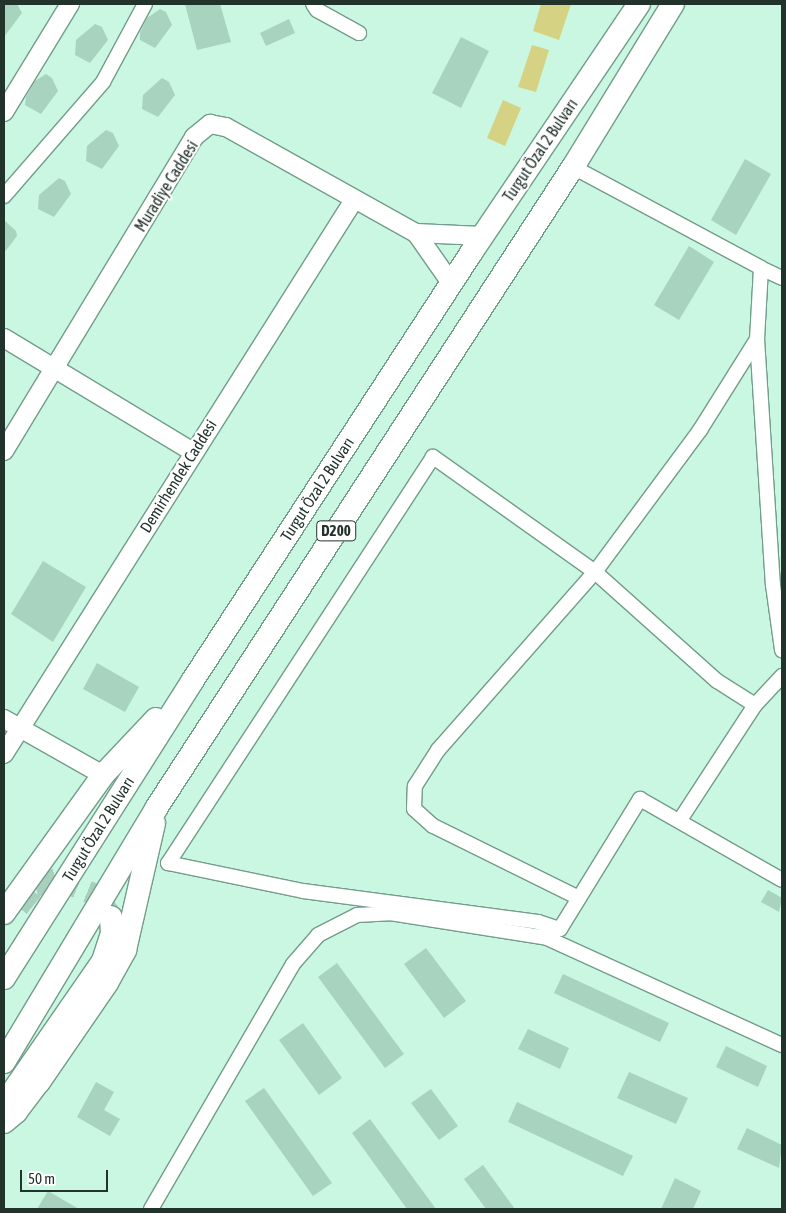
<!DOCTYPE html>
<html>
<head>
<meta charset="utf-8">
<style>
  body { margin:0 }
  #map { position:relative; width:786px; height:1213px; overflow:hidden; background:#caf7e2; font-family:"Asap Condensed",sans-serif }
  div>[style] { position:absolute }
  .green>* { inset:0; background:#d6d283 }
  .building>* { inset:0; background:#a7d3bf }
  .trunk-tunnel>* { height:22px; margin-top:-11px; transform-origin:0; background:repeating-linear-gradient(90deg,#a8d0bd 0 22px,transparent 0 33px) }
  .roads { filter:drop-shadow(1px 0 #729d8a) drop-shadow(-1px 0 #729d8a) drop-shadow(0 1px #729d8a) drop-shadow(0 -1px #729d8a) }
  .minor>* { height:14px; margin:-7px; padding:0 7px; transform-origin:7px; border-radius:7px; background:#fff }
  .tertiary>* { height:18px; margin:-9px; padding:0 9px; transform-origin:9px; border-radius:9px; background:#fff }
  .trunk>* { height:22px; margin:-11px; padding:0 11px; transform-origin:11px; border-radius:11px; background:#fff }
  span { translate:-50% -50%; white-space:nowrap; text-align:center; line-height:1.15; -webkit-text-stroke:4.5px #fff; paint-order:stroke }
  .shield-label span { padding:1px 4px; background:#fff; border:1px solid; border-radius:4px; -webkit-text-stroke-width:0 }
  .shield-label { font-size:15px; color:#21332b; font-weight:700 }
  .street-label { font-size:16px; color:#21332b }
  .frame { position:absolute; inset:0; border:5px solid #21332b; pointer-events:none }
  .scale { position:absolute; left:20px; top:1170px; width:88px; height:22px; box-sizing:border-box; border:2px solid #21332b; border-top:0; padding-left:6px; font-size:15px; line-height:18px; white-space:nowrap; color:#21332b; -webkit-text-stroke:4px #fff; paint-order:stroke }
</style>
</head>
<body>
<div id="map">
  <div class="green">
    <div style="clip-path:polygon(541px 4px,571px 4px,559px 40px,533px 31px)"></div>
    <div style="clip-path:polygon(532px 45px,549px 50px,536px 92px,518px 87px)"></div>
    <div style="clip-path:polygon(503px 100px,521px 108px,505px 146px,487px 138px)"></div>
  </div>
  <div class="building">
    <div style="clip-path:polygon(4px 4px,17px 4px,22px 13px,4px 37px)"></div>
    <div style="clip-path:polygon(185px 4px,220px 4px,231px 42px,197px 50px)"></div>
    <div style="clip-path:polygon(160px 9px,166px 12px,172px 25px,155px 48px,140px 40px,140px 32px,147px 18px)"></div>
    <div style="clip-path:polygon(289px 19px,295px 33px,266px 46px,260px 33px)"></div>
    <div style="clip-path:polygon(95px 24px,102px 27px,108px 40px,90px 63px,75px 55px,76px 40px)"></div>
    <div style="clip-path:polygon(461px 37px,489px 51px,461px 108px,432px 93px)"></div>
    <div style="clip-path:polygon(46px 74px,52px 78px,58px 91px,41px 114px,25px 105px,26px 97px,35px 81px)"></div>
    <div style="clip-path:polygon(162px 78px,169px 82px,175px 95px,158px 117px,142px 109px,143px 95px)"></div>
    <div style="clip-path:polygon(106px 130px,113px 133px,119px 146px,102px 169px,86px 161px,87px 146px)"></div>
    <div style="clip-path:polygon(745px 159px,771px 174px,736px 235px,711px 220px)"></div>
    <div style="clip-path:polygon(59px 178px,65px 181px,71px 194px,54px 217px,38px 209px,39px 195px)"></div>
    <div style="clip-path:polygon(4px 220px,16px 231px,17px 236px,4px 253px)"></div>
    <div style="clip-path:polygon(689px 246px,714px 262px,679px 320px,654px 305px)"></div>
    <div style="clip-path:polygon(43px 561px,86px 587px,53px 642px,11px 614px)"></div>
    <div style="clip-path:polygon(97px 663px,139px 687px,125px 712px,83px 689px)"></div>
    <div style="clip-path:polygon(768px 890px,782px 898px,779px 912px,761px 902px)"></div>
    <div style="clip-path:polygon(426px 948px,466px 1001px,444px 1018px,404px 964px)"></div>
    <div style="clip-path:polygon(337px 963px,404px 1054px,385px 1068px,318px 977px)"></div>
    <div style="clip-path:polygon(563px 974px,669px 1023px,660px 1042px,554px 993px)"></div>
    <div style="clip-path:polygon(303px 1023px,342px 1078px,319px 1095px,279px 1040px)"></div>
    <div style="clip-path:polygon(528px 1029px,569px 1048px,560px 1069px,518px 1049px)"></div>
    <div style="clip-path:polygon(726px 1046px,767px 1066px,758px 1087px,716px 1067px)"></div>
    <div style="clip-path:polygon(629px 1072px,688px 1098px,676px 1124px,617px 1098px)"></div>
    <div style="clip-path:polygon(96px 1082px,114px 1092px,104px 1110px,120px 1119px,110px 1136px,77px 1117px)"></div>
    <div style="clip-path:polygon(264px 1088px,332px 1183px,313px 1196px,245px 1101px)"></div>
    <div style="clip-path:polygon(431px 1089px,458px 1126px,439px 1140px,411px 1103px)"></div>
    <div style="clip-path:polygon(517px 1102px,633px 1156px,623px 1176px,508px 1122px)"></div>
    <div style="clip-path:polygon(370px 1119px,436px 1209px,407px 1209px,352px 1133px)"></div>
    <div style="clip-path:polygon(747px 1128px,782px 1145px,779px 1168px,737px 1149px)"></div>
    <div style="clip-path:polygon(483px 1165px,515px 1209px,486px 1209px,464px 1179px)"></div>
    <div style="clip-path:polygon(675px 1178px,701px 1191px,693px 1209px,661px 1209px)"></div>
    <div style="clip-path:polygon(48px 1191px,79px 1209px,37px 1209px)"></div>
  </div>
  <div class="trunk-tunnel">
    <div style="left:18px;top:907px;width:27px;rotate:-51deg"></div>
    <div style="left:35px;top:886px;width:23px;rotate:-18deg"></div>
    <div style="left:57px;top:879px;width:42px;rotate:22.3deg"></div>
    <div style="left:96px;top:895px;width:26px;rotate:54deg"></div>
  </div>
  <div class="roads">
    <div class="minor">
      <div style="left:313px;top:4px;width:7px;rotate:56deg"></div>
      <div style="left:317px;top:10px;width:48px;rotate:28.7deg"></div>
      <div style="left:573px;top:167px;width:213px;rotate:28.2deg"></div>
      <div style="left:4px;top:196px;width:151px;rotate:-49deg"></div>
      <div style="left:103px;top:82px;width:89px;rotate:-61.7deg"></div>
      <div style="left:782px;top:278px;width:23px;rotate:-155deg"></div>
      <div style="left:761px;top:268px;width:71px;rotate:93.2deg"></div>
      <div style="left:757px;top:339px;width:247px;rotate:86.3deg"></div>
      <div style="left:773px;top:585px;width:66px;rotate:82.1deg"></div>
      <div style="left:755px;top:705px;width:45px;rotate:-147.7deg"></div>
      <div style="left:717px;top:681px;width:164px;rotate:-138.2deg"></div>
      <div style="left:595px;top:572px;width:199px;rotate:-144.6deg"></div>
      <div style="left:433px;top:457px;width:485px;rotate:123.1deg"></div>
      <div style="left:168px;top:863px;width:138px;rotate:11.7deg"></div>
      <div style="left:303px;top:891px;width:237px;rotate:7.5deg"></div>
      <div style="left:538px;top:922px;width:23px;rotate:18deg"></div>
      <div style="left:560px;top:929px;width:153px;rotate:-58.4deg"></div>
      <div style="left:640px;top:799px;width:163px;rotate:29.7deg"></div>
      <div style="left:680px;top:820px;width:137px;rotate:-56.9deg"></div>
      <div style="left:755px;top:705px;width:40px;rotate:-47deg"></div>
      <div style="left:579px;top:898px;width:163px;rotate:-153.7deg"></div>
      <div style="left:433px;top:826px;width:25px;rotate:-138deg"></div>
      <div style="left:414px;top:809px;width:23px;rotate:-88deg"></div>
      <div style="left:415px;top:786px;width:43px;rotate:-57.4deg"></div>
      <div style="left:438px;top:750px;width:237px;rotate:-48.6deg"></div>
      <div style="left:595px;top:572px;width:177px;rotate:-53.5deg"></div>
      <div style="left:700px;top:430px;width:107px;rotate:-57.9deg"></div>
      <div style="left:151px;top:1209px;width:283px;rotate:-59.9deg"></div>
      <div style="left:293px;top:964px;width:38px;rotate:-49deg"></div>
      <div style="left:318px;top:935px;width:44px;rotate:-27.1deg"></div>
      <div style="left:357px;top:915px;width:33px;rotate:-3deg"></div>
      <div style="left:390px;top:913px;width:159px;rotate:9deg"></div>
      <div style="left:547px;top:938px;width:258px;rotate:24.5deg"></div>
    </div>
    <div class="tertiary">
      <div style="left:4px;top:112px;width:127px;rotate:-58.6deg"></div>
      <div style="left:416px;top:233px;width:61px;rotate:55deg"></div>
      <div style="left:4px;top:338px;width:221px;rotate:31.1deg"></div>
      <div style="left:4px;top:451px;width:367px;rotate:-58.8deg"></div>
      <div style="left:194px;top:137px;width:21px;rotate:-39deg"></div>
      <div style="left:210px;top:124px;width:16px;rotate:11deg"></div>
      <div style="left:226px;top:127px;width:218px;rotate:29.2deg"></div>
      <div style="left:416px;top:233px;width:66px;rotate:2.6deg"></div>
      <div style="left:4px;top:719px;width:114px;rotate:29.5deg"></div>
      <div style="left:4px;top:754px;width:655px;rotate:-57.72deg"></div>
    </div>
    <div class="trunk">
      <div style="left:4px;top:913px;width:170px;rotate:-54.3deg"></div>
      <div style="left:103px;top:775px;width:77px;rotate:-46.6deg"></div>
      <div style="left:4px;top:978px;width:353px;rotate:-57.6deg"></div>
      <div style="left:193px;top:680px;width:510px;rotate:-56.93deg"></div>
      <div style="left:471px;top:253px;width:300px;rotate:-56deg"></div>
      <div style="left:4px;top:1062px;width:297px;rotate:-59deg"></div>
      <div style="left:157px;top:807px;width:763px;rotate:-56.98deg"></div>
      <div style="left:573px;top:167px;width:191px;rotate:-58.5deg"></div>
      <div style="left:4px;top:1104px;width:174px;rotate:-55.3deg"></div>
      <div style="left:103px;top:961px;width:29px;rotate:-72deg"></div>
      <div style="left:112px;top:933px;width:16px;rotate:-94deg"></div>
      <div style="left:4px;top:1122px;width:16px;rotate:-40deg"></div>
      <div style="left:16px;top:1112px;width:38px;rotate:-53deg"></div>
      <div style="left:39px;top:1082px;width:120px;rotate:-55.5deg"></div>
      <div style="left:107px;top:983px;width:38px;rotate:-61deg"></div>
      <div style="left:125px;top:950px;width:130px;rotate:-77.1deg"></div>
    </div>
  </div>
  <div class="shield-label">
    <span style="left:336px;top:531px">D200</span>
  </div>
  <div class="street-label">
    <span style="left:540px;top:150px;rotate:-56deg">Turgut Özal 2 Bulvarı</span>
    <span style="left:166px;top:186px;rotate:-58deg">Muradiye Caddesi</span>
    <span style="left:178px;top:476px;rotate:-58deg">Demirhendek Caddesi</span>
    <span style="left:317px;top:489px;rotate:-57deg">Turgut Özal 2 Bulvarı</span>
    <span style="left:98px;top:829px;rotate:-58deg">Turgut Özal 2 Bulvarı</span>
  </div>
  <div class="frame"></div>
  <div class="scale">50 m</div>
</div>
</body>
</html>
